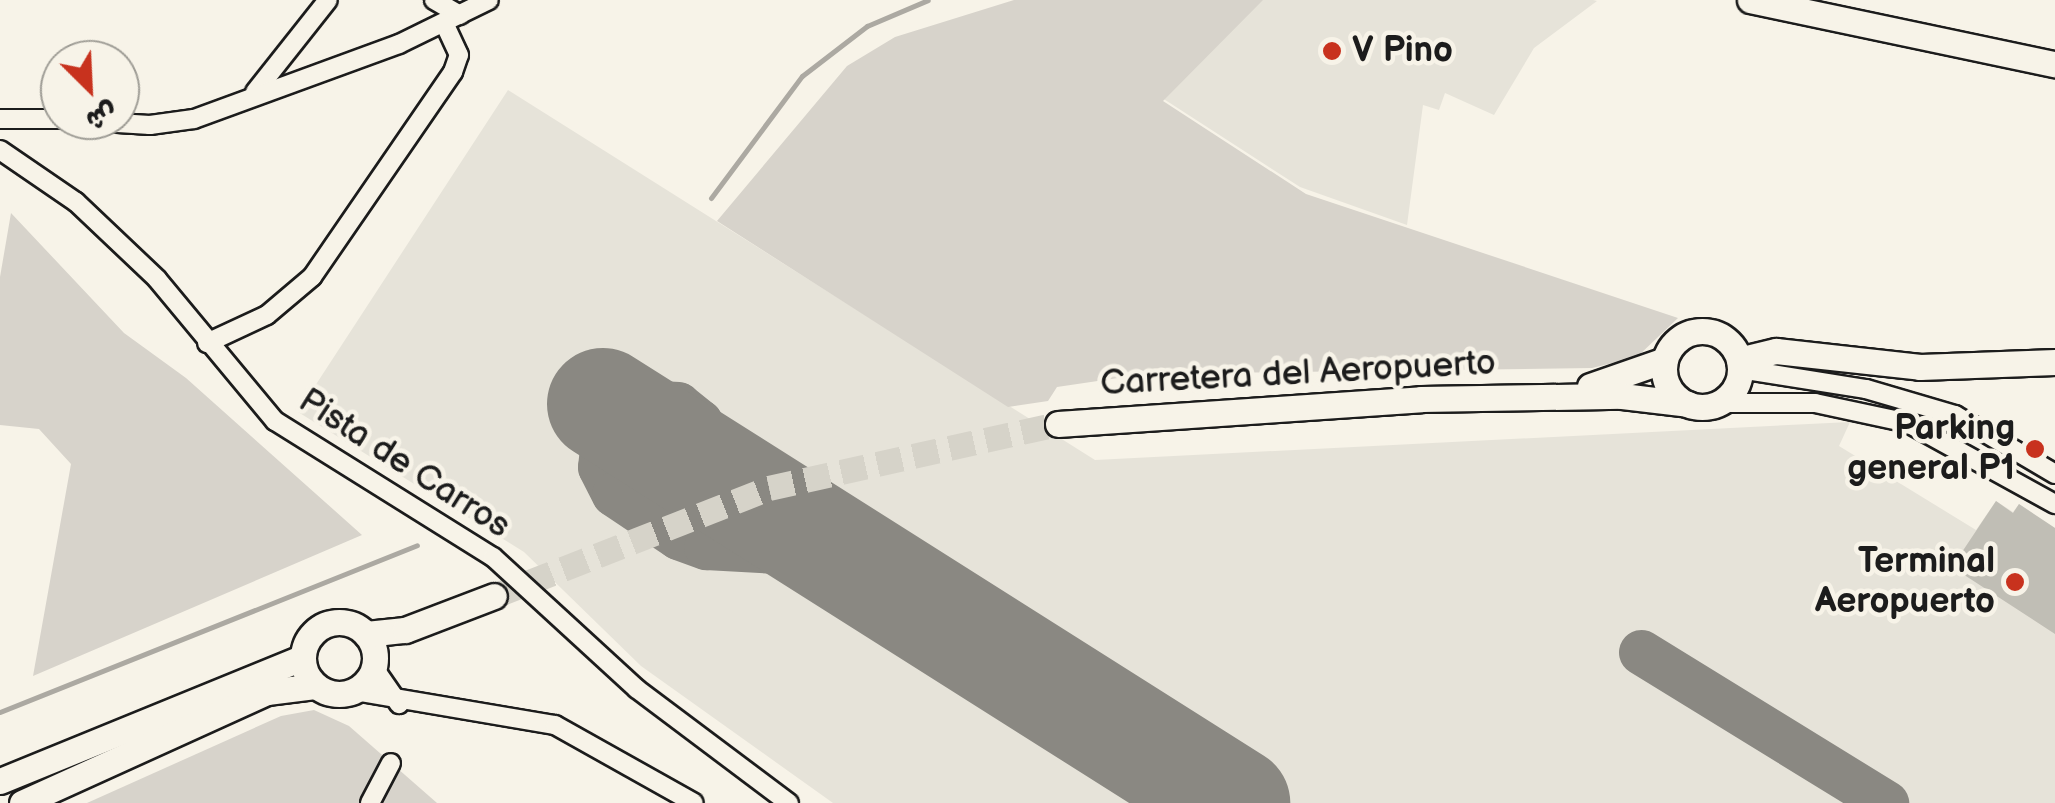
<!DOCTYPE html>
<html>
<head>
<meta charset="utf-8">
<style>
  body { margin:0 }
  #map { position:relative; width:2055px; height:803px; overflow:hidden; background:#f7f3e8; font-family:"Balsamiq Sans","Playpen Sans Arabic",sans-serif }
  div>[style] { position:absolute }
  .built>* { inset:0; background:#e6e3d9 }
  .green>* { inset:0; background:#d7d3cb }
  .stream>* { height:5px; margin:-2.5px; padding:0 2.5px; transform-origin:2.5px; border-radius:2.5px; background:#aca9a2 }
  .taxiway>* { height:45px; margin:-22.5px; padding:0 22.5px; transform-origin:22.5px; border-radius:22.5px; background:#8a8882 }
  .runway>* { height:112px; margin:-56px; padding:0 56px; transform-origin:56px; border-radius:56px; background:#8a8882 }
  .building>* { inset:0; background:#c0beb5 }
  .secondary-tunnel>* { height:25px; margin-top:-12.5px; transform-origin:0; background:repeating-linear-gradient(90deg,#d6d3c9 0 25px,transparent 0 37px) }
  .roads { filter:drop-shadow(2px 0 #1c1c1c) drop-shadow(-2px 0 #1c1c1c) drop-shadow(0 2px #1c1c1c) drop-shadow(0 -2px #1c1c1c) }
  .minor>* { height:18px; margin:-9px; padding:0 9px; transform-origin:9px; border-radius:9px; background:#f7f3e8 }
  .secondary>* { height:25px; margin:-12.5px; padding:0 12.5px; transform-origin:12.5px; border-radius:12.5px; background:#f7f3e8 }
  .secondary>.ring { margin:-12.5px; padding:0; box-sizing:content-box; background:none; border:25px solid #f7f3e8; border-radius:50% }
  .dots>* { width:28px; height:28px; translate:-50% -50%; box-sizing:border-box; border:5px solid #f7f3e8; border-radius:50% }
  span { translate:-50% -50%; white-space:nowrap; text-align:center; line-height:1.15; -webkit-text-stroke:9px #f7f3e8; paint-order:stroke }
  .poi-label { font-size:35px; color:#1c1c1c; font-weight:700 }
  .left { translate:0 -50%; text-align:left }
  .right { translate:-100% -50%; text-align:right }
  .street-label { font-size:35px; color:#1c1c1c }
  .north { position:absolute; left:40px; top:40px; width:100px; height:100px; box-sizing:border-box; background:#f7f3e8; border:2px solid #9f9d96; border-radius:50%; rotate:156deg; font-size:28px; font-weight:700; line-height:40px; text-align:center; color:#1c1c1c }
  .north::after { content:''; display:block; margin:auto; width:35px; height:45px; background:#c8321e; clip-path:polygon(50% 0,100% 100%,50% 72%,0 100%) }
</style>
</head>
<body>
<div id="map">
  <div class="built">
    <div style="clip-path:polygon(1249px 0,1593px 0,1597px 1px,1534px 48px,1494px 115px,1445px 93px,1439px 110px,1423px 105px,1407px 225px,1300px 187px,1156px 94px)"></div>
    <div style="clip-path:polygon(508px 90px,1095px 460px,1850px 422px,1839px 446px,1976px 530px,1996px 501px,2013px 512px,2019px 504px,2055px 528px,2055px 803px,833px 803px,641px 666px,524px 552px,298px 412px)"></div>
  </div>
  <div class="green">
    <div style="clip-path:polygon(1014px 0,1263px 0,1163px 101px,1306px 194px,1678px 318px,1637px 357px,1592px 368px,1145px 374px,1057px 387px,1048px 401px,1008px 407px,717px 221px,847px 66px,895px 37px)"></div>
    <div style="clip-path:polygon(11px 213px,124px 333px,186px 378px,362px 535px,33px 676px,71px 464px,39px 429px,0 425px,0 277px)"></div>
    <div style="clip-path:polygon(314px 710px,349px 726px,437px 803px,87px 803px,281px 716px)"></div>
  </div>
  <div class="stream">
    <div style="left:711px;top:198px;width:152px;rotate:-53.3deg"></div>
    <div style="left:802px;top:76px;width:82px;rotate:-37.6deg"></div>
    <div style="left:867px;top:26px;width:66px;rotate:-23.1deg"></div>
    <div style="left:0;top:712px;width:449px;rotate:-21.8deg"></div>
  </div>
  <div class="taxiway">
    <div style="left:727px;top:483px;width:67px;rotate:-113.9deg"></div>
    <div style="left:700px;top:422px;width:28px;rotate:-141deg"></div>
    <div style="left:678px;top:404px;width:39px;rotate:-177deg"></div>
    <div style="left:639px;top:402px;width:52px;rotate:134.2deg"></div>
    <div style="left:603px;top:439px;width:28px;rotate:96deg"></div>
    <div style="left:600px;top:467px;width:30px;rotate:63deg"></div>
    <div style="left:614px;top:494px;width:77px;rotate:33.9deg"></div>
    <div style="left:678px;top:537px;width:30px;rotate:20deg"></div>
    <div style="left:706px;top:547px;width:122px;rotate:3.3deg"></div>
    <div style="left:828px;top:554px;width:63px;rotate:26.6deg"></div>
    <div style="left:1641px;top:652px;width:288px;rotate:31.6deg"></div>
  </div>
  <div class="runway">
    <div style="left:603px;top:404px;width:747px;rotate:32.31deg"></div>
  </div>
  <div class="building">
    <div style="clip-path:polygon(1996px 501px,2013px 513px,2019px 504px,2055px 528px,2055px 634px,1952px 567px)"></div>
  </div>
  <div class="secondary-tunnel">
    <div style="left:494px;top:596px;width:295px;rotate:-21.4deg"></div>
    <div style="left:769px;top:488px;width:296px;rotate:-12.5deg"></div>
  </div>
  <div class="roads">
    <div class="minor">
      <div style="left:434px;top:0;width:30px;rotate:30deg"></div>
      <div style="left:255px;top:92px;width:117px;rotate:-51.6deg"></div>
      <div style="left:0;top:119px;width:60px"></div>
      <div style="left:69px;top:120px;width:81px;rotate:3.5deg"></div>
      <div style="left:150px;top:125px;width:44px;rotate:-7.8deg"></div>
      <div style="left:194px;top:119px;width:218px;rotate:-20.1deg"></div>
      <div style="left:399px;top:44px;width:100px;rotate:-26.1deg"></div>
      <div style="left:0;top:150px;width:92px;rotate:34.4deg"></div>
      <div style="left:76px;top:202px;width:112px;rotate:43.5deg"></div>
      <div style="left:157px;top:279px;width:185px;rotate:50.3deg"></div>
      <div style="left:275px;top:421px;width:257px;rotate:32deg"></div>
      <div style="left:493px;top:557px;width:195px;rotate:42.5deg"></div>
      <div style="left:637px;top:689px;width:190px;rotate:36.9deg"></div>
      <div style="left:207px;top:343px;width:66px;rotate:-25deg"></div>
      <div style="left:267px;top:315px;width:59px;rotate:-40.2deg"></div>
      <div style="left:312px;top:277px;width:249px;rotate:-55.5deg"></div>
      <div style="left:453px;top:72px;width:18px;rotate:-71deg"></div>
      <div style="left:459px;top:55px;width:35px;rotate:-115deg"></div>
      <div style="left:1740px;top:369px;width:128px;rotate:9deg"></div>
      <div style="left:1866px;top:389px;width:93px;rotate:16.3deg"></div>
      <div style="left:1955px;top:415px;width:116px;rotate:30.5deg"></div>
      <div style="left:1720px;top:403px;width:95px"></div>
      <div style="left:1815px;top:403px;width:95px;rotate:12.1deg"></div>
      <div style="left:1908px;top:423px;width:168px;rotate:28.9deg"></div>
      <div style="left:374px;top:668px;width:44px;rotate:55.2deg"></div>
      <div style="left:354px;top:691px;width:204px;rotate:9.6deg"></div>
      <div style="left:555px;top:725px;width:159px;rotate:29.3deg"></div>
      <div style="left:370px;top:803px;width:45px;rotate:-62.3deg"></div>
    </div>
    <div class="secondary">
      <div style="left:1750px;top:0;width:312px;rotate:11.9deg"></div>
      <div class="ring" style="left:1664px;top:331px;width:51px;height:51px"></div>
      <div style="left:1739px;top:360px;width:38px;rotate:-14deg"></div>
      <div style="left:1776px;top:351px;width:145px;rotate:6.3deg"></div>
      <div style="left:1920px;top:367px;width:135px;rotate:-2.1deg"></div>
      <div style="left:1590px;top:386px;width:79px;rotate:-19.1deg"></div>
      <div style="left:1058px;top:424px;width:364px;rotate:-3.9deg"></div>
      <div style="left:1421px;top:399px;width:201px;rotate:-0.9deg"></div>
      <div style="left:1622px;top:396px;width:66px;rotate:6.9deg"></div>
      <div class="ring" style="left:303px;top:622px;width:47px;height:47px"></div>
      <div style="left:366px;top:634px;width:39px;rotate:-6deg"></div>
      <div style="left:405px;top:630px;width:95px;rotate:-20.9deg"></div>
      <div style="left:0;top:781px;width:326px;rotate:-22.2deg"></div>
      <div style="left:22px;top:803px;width:269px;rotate:-24.4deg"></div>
      <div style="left:267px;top:692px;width:48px;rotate:-7.1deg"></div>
    </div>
  </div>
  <div class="dots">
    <div style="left:1332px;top:51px;background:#c8321e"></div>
    <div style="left:2035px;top:449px;background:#c8321e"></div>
    <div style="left:2015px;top:582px;background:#c8321e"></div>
  </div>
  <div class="poi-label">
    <span class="left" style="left:1352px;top:51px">V Pino</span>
    <span class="right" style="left:2015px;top:449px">Parking<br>general P1</span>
    <span class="right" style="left:1995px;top:582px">Terminal<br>Aeropuerto</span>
  </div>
  <div class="street-label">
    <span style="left:1298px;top:374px;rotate:-3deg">Carretera del Aeropuerto</span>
    <span style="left:404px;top:464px;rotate:33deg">Pista de Carros</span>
  </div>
  <div class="north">ش</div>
</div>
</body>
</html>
